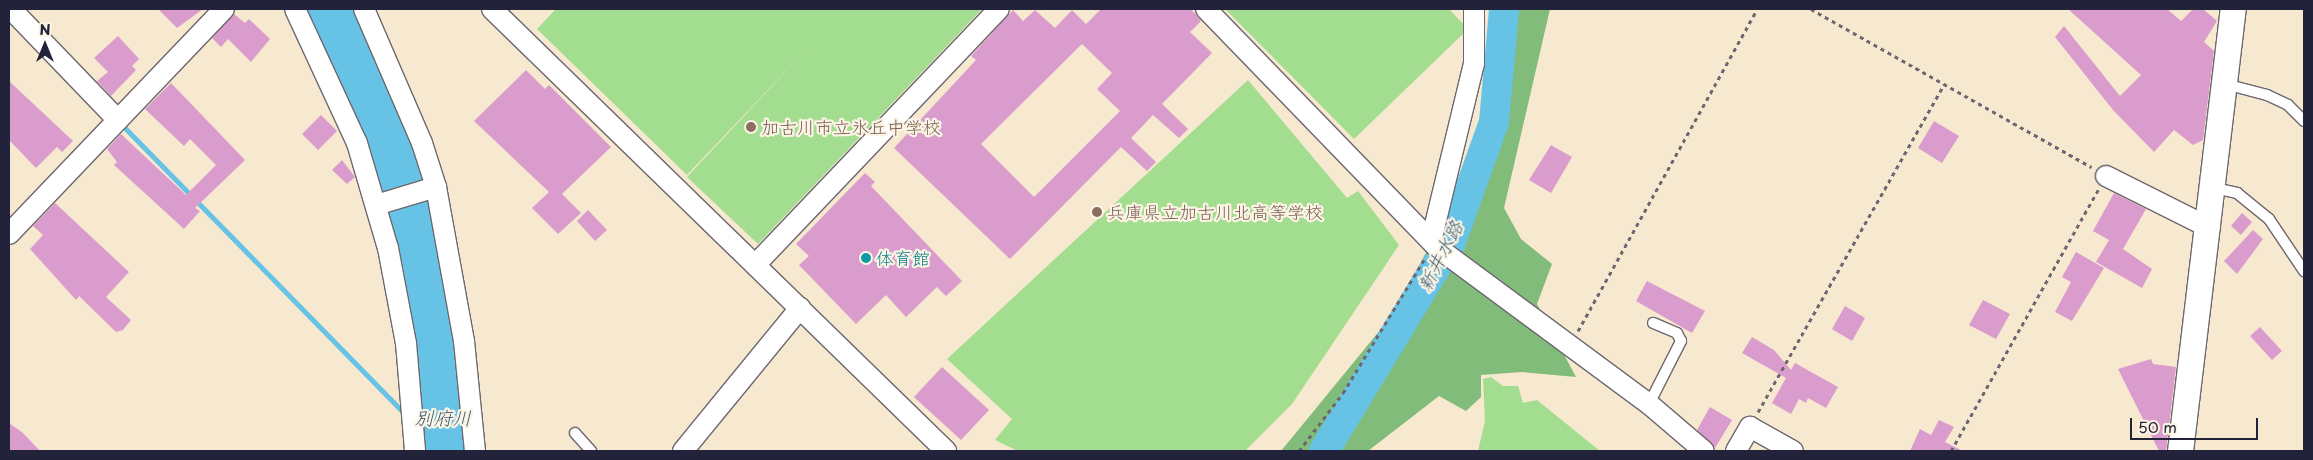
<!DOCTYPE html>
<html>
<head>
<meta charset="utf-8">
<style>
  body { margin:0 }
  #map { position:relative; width:2313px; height:460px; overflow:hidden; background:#f7e8d0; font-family:"Playpen Sans","Klee One",sans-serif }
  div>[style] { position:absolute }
  .green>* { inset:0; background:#a2dd90 }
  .forest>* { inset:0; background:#81bc7a }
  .water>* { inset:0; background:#67c3e5 }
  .stream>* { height:5px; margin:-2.5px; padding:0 2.5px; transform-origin:2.5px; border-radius:2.5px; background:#67c3e5 }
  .river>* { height:30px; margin:-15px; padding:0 15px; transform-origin:15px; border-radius:15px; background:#67c3e5 }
  .building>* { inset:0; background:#da9ccc }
  .path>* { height:3px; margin-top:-1.5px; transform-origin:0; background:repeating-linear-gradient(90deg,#6d676f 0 4px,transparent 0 8px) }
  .roads { filter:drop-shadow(1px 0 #6d676f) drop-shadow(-1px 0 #6d676f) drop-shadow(0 1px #6d676f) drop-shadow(0 -1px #6d676f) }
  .service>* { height:10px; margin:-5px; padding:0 5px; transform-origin:5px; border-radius:5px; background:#fff }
  .minor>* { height:20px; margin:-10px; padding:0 10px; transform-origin:10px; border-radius:10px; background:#fff }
  .tertiary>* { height:25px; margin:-12.5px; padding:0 12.5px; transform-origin:12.5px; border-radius:12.5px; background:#fff }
  .dots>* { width:14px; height:14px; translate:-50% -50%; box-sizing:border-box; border:2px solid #fcf5e5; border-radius:50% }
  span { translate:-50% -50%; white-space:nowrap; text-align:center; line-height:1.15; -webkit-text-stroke:4.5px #fcf5e5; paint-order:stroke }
  .education-label { font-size:18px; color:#785e54 }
  .left { translate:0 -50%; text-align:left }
  .culture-label { font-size:18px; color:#0d838f }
  .water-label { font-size:19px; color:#3a5a76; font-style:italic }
  .frame { position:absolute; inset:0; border:10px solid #22223b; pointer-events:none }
  .north { position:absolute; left:20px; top:20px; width:50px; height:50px; -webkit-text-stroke:4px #fcf5e5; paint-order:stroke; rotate:0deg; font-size:14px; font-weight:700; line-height:20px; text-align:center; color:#22223b }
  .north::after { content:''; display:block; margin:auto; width:18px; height:22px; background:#22223b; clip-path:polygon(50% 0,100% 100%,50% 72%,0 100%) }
  .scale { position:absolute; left:2130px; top:418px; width:128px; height:22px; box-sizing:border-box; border:2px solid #22223b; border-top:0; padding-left:6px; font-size:15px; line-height:18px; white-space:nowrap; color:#22223b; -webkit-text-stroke:4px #fcf5e5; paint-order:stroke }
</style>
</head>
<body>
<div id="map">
  <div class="green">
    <div style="clip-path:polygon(556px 9px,982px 9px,758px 244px,687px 177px,803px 53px,687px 175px,537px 29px)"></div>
    <div style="clip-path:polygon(1225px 9px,1449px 9px,1468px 29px,1354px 139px)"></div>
    <div style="clip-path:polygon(1248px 80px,1347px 198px,1358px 191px,1399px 245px,1292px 404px,1245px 451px,1018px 451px,995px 440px,1012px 419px,947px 359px)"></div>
    <div style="clip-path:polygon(1491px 377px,1503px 386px,1518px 386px,1523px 403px,1537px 400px,1600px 451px,1478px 451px,1485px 421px,1483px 379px)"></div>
  </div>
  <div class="forest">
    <div style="clip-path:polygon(1503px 9px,1550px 9px,1504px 208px,1521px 239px,1552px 264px,1537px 304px,1576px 377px,1522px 372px,1481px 375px,1481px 397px,1466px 411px,1439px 396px,1368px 451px,1281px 451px,1394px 313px,1449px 209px,1480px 120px)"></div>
  </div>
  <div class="water">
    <div style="clip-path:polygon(303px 9px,356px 9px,395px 93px,440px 235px,469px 451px,422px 451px,404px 271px,365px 140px)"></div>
  </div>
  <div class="stream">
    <div style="left:123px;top:126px;width:404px;rotate:45.6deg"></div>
  </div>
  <div class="river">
    <div style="left:1324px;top:451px;width:245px;rotate:-58.7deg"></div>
    <div style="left:1451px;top:242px;width:127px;rotate:-70.3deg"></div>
    <div style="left:1494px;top:122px;width:113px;rotate:-84.9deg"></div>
  </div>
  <div class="building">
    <div style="clip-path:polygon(158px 9px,203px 9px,177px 28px)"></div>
    <div style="clip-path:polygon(evenodd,1101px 9px,1191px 9px,1201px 21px,1190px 32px,1212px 53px,1162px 104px,1188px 129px,1179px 138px,1153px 115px,1131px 138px,1156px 162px,1147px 171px,1121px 147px,1010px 259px,894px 148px,976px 60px,971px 56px,1013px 10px,1023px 21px,1035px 10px,1055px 28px,1072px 10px,1086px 24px,1101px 9px,1082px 44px,1112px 73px,1097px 89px,1120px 111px,1034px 197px,981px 144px,1082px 44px)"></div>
    <div style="clip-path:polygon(2068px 9px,2167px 9px,2181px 21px,2193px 9px,2203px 9px,2217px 21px,2204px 42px,2214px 51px,2203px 140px,2193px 145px,2174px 130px,2154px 152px,2113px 110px,2055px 37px,2064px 26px,2120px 96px,2141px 75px)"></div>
    <div style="clip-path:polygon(234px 14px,245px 23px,249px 19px,270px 39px,251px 62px,228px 39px,221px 47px,212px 38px)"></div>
    <div style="clip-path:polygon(118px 36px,139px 59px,132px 66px,136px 70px,111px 96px,97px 81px,108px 72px,94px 58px)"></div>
    <div style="clip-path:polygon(526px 70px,545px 89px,549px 85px,611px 147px,562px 194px,581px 213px,558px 234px,532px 208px,549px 192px,474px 121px)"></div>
    <div style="clip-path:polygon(9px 81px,73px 141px,62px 152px,57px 147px,36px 168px,9px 140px)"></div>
    <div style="clip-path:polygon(171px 83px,245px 160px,195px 208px,200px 211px,184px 229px,114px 165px,117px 162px,107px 149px,121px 134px,186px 195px,216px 165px,190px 139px,184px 146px,145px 109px)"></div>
    <div style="clip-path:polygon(321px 115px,337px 131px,318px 150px,302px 134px)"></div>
    <div style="clip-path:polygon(1934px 121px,1959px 136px,1942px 163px,1918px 148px)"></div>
    <div style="clip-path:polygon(1551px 145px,1572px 157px,1551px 193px,1529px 180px)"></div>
    <div style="clip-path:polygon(342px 160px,355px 177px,347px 184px,332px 170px)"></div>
    <div style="clip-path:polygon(865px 173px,875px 182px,871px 186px,962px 281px,946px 296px,937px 287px,906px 317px,886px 295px,856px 324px,799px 265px,809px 256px,796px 244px)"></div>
    <div style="clip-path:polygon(2114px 193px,2146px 209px,2123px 249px,2152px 269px,2142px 288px,2096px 262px,2109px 240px,2093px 231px)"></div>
    <div style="clip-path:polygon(55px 203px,129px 272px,106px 297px,131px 320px,123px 330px,116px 332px,79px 296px,76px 300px,30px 249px,43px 235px,33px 226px)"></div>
    <div style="clip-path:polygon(588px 210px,607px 230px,595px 241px,577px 221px)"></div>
    <div style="clip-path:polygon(2242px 213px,2252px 222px,2241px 235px,2231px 226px)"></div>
    <div style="clip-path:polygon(2253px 230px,2263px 239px,2237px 274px,2224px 261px)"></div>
    <div style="clip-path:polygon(2076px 252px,2104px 268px,2072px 321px,2055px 312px,2071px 282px,2062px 277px)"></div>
    <div style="clip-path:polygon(1647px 281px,1705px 311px,1692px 333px,1636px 301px)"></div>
    <div style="clip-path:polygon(1983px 300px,2010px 314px,1996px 339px,1969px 325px)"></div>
    <div style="clip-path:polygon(1845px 306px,1865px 318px,1852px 341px,1832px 329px)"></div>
    <div style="clip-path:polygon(2260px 327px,2282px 351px,2272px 360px,2250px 336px)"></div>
    <div style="clip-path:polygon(1752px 337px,1774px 350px,1791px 370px,1795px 363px,1838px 387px,1826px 408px,1808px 398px,1806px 403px,1799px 399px,1791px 414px,1772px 403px,1786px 378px,1742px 353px)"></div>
    <div style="clip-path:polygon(2151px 359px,2153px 364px,2176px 367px,2166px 451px,2159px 451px,2118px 369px)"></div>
    <div style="clip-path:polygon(942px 367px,989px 410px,961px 440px,914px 397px)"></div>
    <div style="clip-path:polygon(1710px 407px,1732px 420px,1715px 448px,1697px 430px)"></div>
    <div style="clip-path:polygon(1939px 420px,1954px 427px,1945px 442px,1963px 451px,1910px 451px,1920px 429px,1931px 435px)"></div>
    <div style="clip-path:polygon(9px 423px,23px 433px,40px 451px,9px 451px)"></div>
  </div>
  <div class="path">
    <div style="left:1811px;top:9px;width:322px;rotate:29.4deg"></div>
    <div style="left:1578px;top:331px;width:368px;rotate:-60.9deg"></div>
    <div style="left:1758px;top:412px;width:377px;rotate:-60.4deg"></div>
    <div style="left:1299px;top:451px;width:73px;rotate:-52.8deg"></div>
    <div style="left:1343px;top:393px;width:156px;rotate:-58.7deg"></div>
    <div style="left:1951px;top:451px;width:300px;rotate:-60.6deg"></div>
  </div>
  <div class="roads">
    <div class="service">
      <div style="left:2225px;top:84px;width:43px;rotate:14.7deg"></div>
      <div style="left:2267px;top:95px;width:23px;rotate:25deg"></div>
      <div style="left:2288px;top:105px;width:23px;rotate:45deg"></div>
      <div style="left:2214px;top:188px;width:24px;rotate:12deg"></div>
      <div style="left:2237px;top:193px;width:41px;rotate:39.1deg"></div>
      <div style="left:2269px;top:219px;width:63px;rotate:56.1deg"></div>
      <div style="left:1649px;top:404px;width:71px;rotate:-63.1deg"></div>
      <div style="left:1681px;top:341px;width:9px;rotate:-117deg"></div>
      <div style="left:1677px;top:333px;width:26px;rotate:-157deg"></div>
      <div style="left:575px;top:433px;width:24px;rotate:48deg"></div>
    </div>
    <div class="minor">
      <div style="left:11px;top:9px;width:154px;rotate:46.1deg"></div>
      <div style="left:295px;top:9px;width:148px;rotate:65.2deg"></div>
      <div style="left:357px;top:143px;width:109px;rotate:73.6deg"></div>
      <div style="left:388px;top:248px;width:97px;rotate:79.3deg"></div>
      <div style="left:406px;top:343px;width:108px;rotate:85.2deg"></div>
      <div style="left:364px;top:9px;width:146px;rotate:66.6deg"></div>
      <div style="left:422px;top:143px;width:46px;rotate:72.3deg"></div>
      <div style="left:436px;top:187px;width:157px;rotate:79.7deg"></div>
      <div style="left:464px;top:341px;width:111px;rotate:84.3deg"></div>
      <div style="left:492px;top:9px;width:634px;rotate:44.23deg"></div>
      <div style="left:1206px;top:9px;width:333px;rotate:45.9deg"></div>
      <div style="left:1438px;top:248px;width:262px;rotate:36.5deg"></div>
      <div style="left:1649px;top:404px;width:72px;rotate:40.5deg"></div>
      <div style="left:2106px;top:176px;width:116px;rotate:26.6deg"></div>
      <div style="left:376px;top:205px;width:63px;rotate:-16.7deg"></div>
      <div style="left:9px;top:234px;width:311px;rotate:-46.3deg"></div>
      <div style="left:1432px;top:237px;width:179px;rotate:-76.4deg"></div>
      <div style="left:1474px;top:63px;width:54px;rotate:-90deg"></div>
      <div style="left:756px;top:264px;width:352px;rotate:-46.4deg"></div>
      <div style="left:683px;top:451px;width:185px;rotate:-50.7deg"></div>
      <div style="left:1736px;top:451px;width:28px;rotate:-60deg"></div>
      <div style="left:1750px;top:427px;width:49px;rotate:29.2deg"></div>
    </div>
    <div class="tertiary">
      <div style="left:2180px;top:451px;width:445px;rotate:-83.2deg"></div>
    </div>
  </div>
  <div class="dots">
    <div style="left:751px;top:127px;background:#8d6e63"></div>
    <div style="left:1097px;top:212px;background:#8d6e63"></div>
    <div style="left:866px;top:258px;background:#0f9aa8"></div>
  </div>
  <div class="education-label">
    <span class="left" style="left:761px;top:127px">加古川市立氷丘中学校</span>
    <span class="left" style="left:1107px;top:212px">兵庫県立加古川北高等学校</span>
  </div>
  <div class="culture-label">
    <span class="left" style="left:876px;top:258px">体育館</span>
  </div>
  <div class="water-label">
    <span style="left:1440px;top:256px;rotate:-63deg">新井水路</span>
    <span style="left:443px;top:418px">別府川</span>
  </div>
  <div class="frame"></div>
  <div class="north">N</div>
  <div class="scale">50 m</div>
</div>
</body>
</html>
